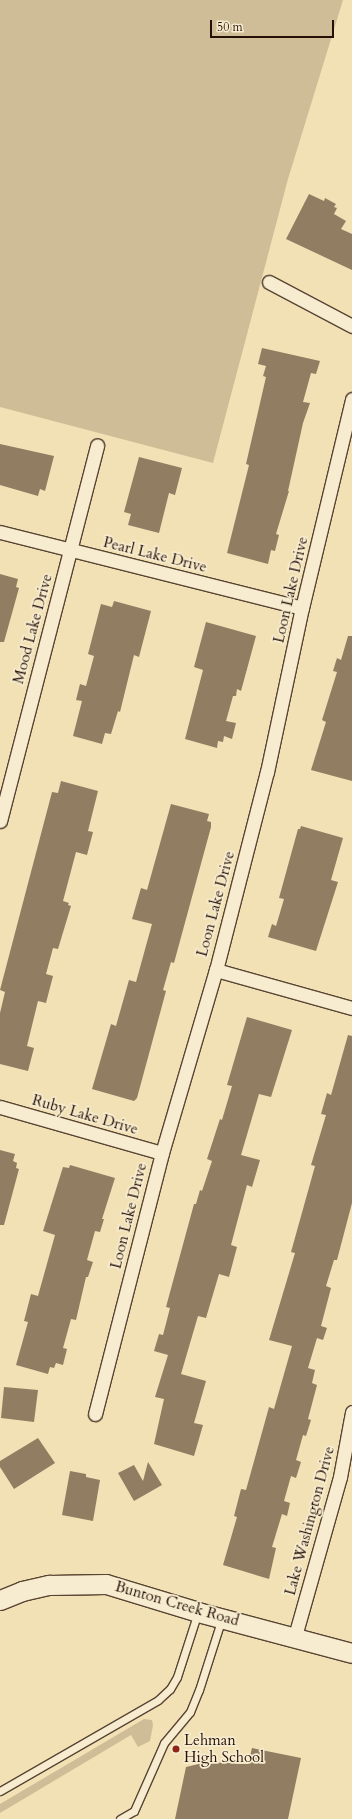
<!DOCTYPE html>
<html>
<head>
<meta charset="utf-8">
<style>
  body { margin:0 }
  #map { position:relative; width:352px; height:1819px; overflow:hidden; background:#f2e1b5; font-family:Cardo,serif }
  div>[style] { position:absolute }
  .green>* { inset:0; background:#cfbd98 }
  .building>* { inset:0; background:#907d62 }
  .roads { filter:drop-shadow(1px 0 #584433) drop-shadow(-1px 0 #584433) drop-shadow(0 1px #584433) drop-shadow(0 -1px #584433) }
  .lane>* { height:7px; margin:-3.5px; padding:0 3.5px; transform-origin:3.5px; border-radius:3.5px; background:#f7eccf }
  .street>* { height:13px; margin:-6.5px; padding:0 6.5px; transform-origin:6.5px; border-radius:6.5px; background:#f7eccf }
  .secondary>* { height:19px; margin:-9.5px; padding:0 9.5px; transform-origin:9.5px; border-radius:9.5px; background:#f7eccf }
  .dots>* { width:11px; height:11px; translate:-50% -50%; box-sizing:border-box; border:2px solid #f7eccf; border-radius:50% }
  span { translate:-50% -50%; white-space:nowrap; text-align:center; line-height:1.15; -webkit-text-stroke:3.5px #f7eccf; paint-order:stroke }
  .street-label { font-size:15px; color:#251008 }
  .poi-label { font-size:15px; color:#251008 }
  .left { translate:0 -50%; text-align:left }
  .scale { position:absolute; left:210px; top:20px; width:124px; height:18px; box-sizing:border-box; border:2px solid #251008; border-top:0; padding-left:5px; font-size:12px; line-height:14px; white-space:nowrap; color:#251008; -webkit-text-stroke:3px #f7eccf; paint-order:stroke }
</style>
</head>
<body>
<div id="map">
  <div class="green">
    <div style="clip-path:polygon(0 0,343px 0,288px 179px,213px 463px,0 407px)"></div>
    <div style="clip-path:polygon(144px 1719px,152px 1720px,153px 1725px,150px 1741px,138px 1747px,131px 1735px,0 1813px,0 1804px)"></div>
  </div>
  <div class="building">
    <div style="clip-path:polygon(309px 194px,324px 201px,325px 198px,336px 204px,334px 207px,337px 208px,334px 214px,346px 221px,341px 229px,352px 234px,352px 270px,286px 239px)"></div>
    <div style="clip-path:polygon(262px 348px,320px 361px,316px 374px,311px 373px,303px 402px,310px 403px,303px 423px,288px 491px,289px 491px,276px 534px,279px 535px,275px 551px,271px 550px,268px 564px,227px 553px,249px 465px,246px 464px,266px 377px,263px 376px,266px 366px,258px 364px)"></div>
    <div style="clip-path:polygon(0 444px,54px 456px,45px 491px,40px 489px,38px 496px,0 485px)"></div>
    <div style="clip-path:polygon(139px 457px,182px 468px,175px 495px,169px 493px,159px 533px,128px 525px,131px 514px,124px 512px)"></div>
    <div style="clip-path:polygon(0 574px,18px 579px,16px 587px,19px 588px,4px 642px,0 642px)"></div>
    <div style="clip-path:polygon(114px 601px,151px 611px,139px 657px,134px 655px,120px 712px,118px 711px,111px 734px,105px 733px,102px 744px,73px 736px,82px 701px,76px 700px,80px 684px,86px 686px,94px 656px,88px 654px,101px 604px,112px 607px)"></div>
    <div style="clip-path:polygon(206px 622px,256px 636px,241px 691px,237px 689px,236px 696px,233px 696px,226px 721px,236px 723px,232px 739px,224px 736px,223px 742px,218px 741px,217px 748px,185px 739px,203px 670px,194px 667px)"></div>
    <div style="clip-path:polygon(348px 636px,352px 636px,352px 781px,311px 770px,326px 722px,322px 720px,337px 672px,333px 671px,337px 658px,341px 660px)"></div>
    <div style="clip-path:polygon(61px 781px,98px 791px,88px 831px,93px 832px,87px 855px,76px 852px,63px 901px,69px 903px,68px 905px,71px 906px,58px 949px,53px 948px,46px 974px,53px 976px,46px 1003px,38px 1001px,27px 1046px,34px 1048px,28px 1071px,0 1064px,0 1013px,5px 992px,0 990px,52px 792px,58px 793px)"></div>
    <div style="clip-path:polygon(171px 804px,209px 814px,207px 821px,211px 822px,211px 827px,174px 963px,171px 962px,163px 990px,166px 991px,153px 1039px,137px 1098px,134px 1101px,92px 1089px,111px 1024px,116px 1026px,129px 980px,136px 982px,152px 924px,132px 919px,141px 888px,147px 890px)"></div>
    <div style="clip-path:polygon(301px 826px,343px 838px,331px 880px,338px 882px,316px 951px,268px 937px,272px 924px,276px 926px,284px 899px,279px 898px,298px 829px,300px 829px)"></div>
    <div style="clip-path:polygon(247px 1017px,292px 1030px,271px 1097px,259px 1094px,241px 1155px,260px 1160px,252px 1187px,247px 1185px,231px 1245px,237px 1247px,229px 1277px,219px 1274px,206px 1318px,198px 1316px,181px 1374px,206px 1381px,194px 1423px,203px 1425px,194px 1456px,154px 1444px,164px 1399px,155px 1397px,168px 1355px,154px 1351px,159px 1334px,163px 1335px,170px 1308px,166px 1307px,194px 1204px,196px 1204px,200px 1190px,202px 1191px,212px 1161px,207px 1159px,220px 1119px,222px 1120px,232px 1086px,227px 1085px)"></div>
    <div style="clip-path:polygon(348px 1035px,352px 1036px,352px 1203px,337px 1260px,334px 1260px,326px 1286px,331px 1288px,321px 1326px,327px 1328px,323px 1340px,317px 1338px,308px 1368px,315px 1370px,312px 1383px,317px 1385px,308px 1419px,311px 1420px,306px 1436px,303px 1435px,296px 1460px,301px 1462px,296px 1478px,291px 1476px,284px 1501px,290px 1503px,287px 1516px,282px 1514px,272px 1547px,276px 1548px,269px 1579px,223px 1565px,237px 1517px,234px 1516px,241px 1489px,246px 1490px,269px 1407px,274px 1409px,292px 1346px,269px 1340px,295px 1253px,291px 1252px,315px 1166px,311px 1165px,326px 1115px,321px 1114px,327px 1093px,331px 1095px)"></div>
    <div style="clip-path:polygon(0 1150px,15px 1154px,13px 1161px,17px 1163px,16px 1168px,19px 1169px,4px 1225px,0 1225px)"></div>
    <div style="clip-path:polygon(70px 1165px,115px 1178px,102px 1219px,104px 1219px,100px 1232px,95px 1231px,87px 1260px,93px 1262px,88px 1277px,86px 1277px,76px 1320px,71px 1319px,63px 1348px,67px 1349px,63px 1365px,56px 1363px,54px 1368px,50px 1367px,48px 1374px,16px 1365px,28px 1322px,24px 1321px,31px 1294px,38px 1296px,55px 1235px,43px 1231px,63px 1167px,69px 1168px)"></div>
    <div style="clip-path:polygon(4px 1387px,38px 1390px,34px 1422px,1px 1418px)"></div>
    <div style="clip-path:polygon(38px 1438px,55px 1463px,14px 1489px,0 1467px,0 1461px)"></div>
    <div style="clip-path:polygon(148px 1462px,162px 1485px,134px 1501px,118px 1473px,134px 1465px,143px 1481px)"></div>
    <div style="clip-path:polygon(70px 1471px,86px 1474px,86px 1477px,100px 1480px,93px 1521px,62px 1515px)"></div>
    <div style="clip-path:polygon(252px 1748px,301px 1758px,288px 1819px,175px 1819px,186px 1767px,207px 1762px,248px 1764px)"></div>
  </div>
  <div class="roads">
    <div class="lane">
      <div style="left:0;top:1791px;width:182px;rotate:-29.9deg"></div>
      <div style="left:158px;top:1700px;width:16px;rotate:-43deg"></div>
      <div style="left:170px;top:1689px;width:14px;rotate:-60deg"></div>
      <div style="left:177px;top:1677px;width:68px;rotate:-72.1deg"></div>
      <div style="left:120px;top:1819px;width:16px;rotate:-30deg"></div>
      <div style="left:134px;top:1811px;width:74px;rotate:-66.2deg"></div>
      <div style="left:164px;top:1743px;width:40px;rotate:-50deg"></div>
      <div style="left:190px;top:1712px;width:24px;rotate:-68deg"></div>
      <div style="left:199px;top:1690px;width:76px;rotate:-72.3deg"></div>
    </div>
    <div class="street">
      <div style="left:269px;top:282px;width:94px;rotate:27.9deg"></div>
      <div style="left:0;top:532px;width:311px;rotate:14.1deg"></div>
      <div style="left:0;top:821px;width:388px;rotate:-75.5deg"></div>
      <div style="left:216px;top:970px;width:141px;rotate:15.6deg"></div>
      <div style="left:0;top:1107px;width:168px;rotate:15.9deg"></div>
      <div style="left:95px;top:1414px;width:269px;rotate:-75.6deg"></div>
      <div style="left:162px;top:1153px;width:191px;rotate:-73.6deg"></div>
      <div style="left:216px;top:970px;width:204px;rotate:-75.6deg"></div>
      <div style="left:267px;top:772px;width:168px;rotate:-78deg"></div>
      <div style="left:302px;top:608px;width:215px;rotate:-76.5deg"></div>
      <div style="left:295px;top:1636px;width:165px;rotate:-74.2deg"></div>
      <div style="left:340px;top:1477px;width:66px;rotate:-79.5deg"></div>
    </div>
    <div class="secondary">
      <div style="left:0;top:1600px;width:24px;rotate:-22deg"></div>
      <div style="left:22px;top:1591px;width:28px;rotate:-13deg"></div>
      <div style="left:49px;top:1585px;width:57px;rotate:-1deg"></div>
      <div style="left:106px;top:1584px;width:96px;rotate:16.9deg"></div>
      <div style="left:198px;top:1612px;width:159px;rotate:14.9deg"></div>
    </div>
  </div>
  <div class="dots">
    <div style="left:176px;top:1749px;background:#8f2418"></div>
  </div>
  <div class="street-label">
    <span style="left:155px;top:555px;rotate:14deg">Pearl Lake Drive</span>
    <span style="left:291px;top:590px;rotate:-77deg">Loon Lake Drive</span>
    <span style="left:33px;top:629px;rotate:-75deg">Mood Lake Drive</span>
    <span style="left:216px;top:904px;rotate:-75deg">Loon Lake Drive</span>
    <span style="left:85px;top:1115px;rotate:16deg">Ruby Lake Drive</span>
    <span style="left:129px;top:1216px;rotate:-76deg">Loon Lake Drive</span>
    <span style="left:310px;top:1521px;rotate:-75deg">Lake Washington Drive</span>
    <span style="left:177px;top:1604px;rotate:16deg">Bunton Creek Road</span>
  </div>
  <div class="poi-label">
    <span class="left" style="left:184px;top:1749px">Lehman<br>High School</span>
  </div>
  <div class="scale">50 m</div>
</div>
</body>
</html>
